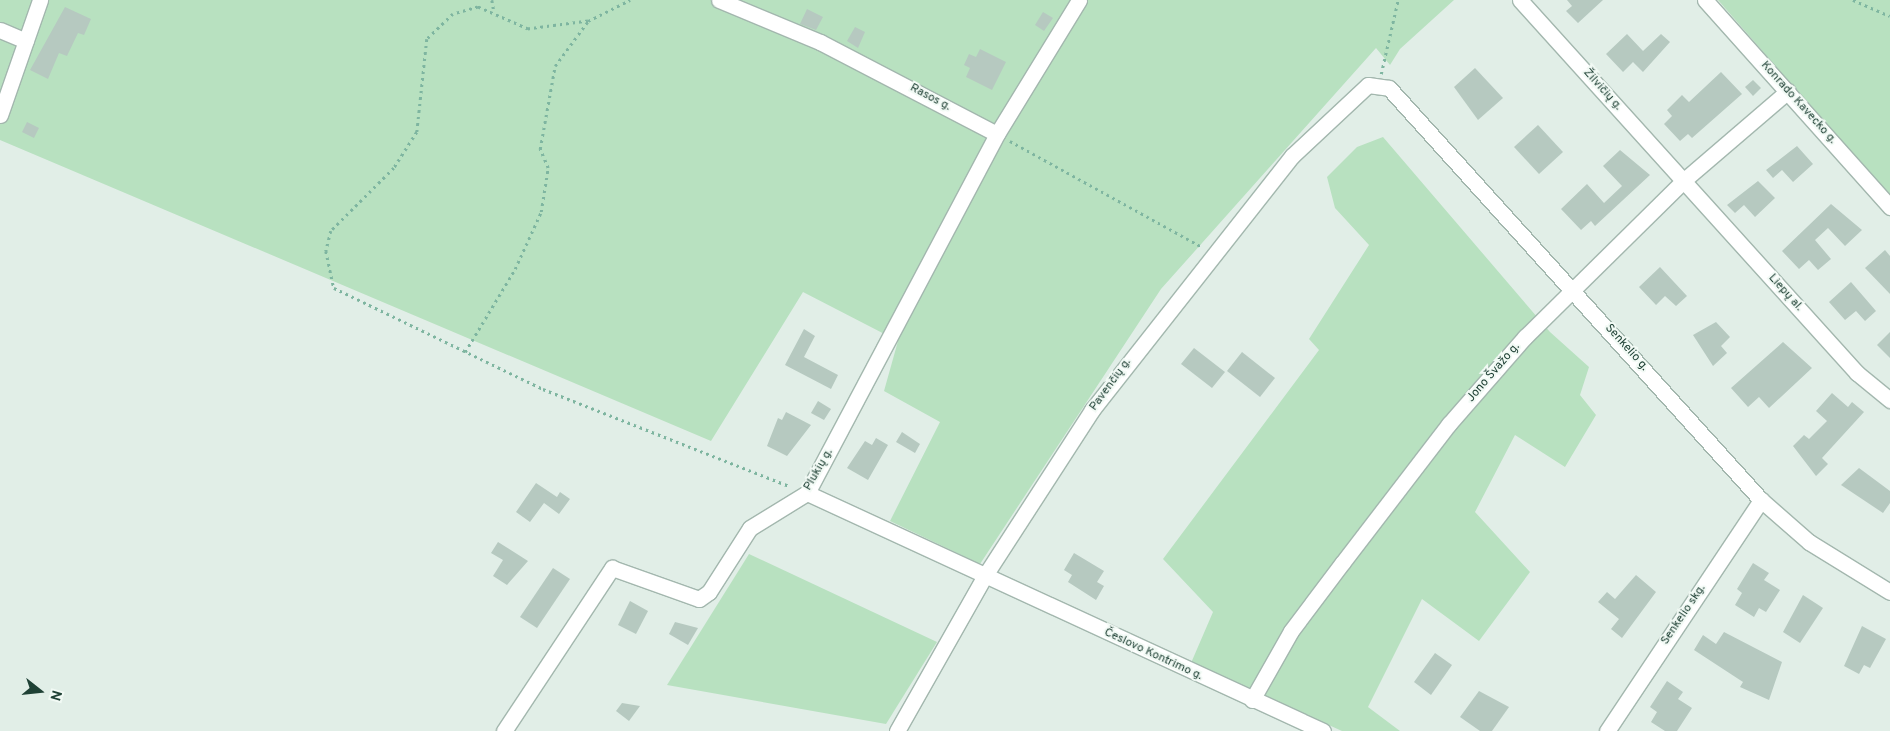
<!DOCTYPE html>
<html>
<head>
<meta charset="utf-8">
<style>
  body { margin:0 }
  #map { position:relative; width:1890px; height:731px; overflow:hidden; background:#e1eee7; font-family:Overpass,sans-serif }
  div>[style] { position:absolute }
  .green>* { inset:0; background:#b8e1c0 }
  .building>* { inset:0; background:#b6c9c0 }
  .path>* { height:2.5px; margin-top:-1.25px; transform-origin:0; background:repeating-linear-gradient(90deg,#7eb5a0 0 2.5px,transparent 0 6.5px) }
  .roads { filter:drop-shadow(1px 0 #a3b7ae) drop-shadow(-1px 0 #a3b7ae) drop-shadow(0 1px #a3b7ae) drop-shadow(0 -1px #a3b7ae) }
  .minor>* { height:15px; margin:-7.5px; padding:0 7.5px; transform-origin:7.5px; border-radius:7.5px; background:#fff }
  span { translate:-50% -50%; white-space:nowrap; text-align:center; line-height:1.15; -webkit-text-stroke:4px #f2faf5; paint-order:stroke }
  .street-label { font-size:12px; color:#1f4135 }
  .north { position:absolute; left:15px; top:666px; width:50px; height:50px; -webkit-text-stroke:4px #f2faf5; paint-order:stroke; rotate:106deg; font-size:14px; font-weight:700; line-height:20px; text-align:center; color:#1f4135 }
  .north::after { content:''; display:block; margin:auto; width:18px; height:22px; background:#1f4135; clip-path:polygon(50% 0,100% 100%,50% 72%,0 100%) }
</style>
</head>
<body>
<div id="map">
  <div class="green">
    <div style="clip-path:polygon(0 0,1454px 0,1400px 49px,1390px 65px,1376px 48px,1161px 289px,980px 564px,890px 521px,940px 422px,884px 391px,898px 341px,803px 292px,711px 441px,0 140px)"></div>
    <div style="clip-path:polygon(1718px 0,1890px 0,1890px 197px,1799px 93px)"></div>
    <div style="clip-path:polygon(1383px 137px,1550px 332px,1589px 367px,1580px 395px,1596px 415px,1565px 467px,1515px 435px,1475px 512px,1530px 572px,1479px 641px,1422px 599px,1368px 707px,1400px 731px,1342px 731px,1191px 663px,1213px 612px,1163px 559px,1319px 350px,1309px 339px,1369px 245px,1335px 208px,1327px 177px,1357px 147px)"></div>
    <div style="clip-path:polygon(749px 554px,937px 642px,886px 724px,667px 685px)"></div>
  </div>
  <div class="building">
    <div style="clip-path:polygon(1567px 0,1603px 0,1578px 23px,1566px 11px,1572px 6px)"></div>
    <div style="clip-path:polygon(65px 7px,91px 19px,84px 35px,78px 33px,67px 56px,59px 53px,48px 79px,30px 70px)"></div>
    <div style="clip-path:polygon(807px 9px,823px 17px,816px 30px,800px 24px)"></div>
    <div style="clip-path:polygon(1043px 12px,1053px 18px,1044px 31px,1035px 25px)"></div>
    <div style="clip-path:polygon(855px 27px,865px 32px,858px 48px,847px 41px)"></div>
    <div style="clip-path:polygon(1627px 34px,1643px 51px,1661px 34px,1670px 42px,1643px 72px,1633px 62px,1623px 72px,1606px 54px)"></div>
    <div style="clip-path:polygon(980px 49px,1006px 62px,992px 90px,966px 77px,970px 68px,964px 65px,969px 54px,976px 57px)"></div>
    <div style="clip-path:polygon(1475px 68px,1503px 98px,1478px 120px,1454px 87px)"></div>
    <div style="clip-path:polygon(1721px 72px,1742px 94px,1692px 138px,1688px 134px,1680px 141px,1664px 124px,1672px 116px,1667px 110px,1682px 95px,1689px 102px)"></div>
    <div style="clip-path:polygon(1753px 80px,1761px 88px,1753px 96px,1745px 87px)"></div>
    <div style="clip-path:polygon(27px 122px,39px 128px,34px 138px,22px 132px)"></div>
    <div style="clip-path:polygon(1538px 125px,1563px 152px,1539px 174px,1514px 147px)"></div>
    <div style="clip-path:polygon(1797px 146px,1813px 164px,1793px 182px,1782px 170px,1773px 178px,1766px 170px)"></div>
    <div style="clip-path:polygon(1620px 150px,1650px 175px,1595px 226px,1591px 221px,1581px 230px,1561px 209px,1587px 184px,1604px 203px,1622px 186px,1603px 166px)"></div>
    <div style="clip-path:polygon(1758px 181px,1775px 198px,1755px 217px,1744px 205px,1735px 213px,1727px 205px)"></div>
    <div style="clip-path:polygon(1831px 204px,1862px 230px,1845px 246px,1828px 228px,1815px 240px,1831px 259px,1818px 270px,1809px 260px,1799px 269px,1782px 251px)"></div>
    <div style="clip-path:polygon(1885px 250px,1890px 256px,1890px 294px,1865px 268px)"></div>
    <div style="clip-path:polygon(1660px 267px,1687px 296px,1676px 306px,1665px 296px,1656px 305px,1639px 287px)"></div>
    <div style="clip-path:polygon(1851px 282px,1876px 311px,1865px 321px,1856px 311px,1845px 320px,1829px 302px)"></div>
    <div style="clip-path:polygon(1716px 322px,1730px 337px,1721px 346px,1727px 353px,1713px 366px,1693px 335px)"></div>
    <div style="clip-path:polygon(804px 329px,815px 336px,804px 357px,838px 375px,831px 389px,785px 365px)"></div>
    <div style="clip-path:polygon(1890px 332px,1890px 358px,1877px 345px)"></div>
    <div style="clip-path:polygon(1783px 342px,1812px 368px,1769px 408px,1759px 397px,1748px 407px,1731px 388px)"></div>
    <div style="clip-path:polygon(1194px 348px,1225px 372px,1212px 388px,1181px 364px)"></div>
    <div style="clip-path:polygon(1242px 352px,1275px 378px,1260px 397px,1227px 371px)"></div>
    <div style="clip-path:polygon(1832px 393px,1848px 407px,1852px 402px,1864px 412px,1822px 458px,1828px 464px,1816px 476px,1793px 446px,1804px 435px,1809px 439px,1827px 421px,1816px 411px)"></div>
    <div style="clip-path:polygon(818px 401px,831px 409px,824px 420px,811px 413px)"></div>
    <div style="clip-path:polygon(786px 412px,811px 425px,787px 456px,767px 446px,778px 418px,782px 420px)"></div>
    <div style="clip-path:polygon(902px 432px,920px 444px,915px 453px,896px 442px)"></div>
    <div style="clip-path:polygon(876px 438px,888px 445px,868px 480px,847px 468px,865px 441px,872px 445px)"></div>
    <div style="clip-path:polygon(1859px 468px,1890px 491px,1890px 503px,1883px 513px,1841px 485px)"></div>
    <div style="clip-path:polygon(536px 483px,557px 497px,560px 492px,570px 499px,559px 514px,544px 503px,530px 522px,516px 512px)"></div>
    <div style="clip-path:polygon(498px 542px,528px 561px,507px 585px,493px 576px,503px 560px,491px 553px)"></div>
    <div style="clip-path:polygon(1074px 553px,1104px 571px,1097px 582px,1104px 586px,1096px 600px,1068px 582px,1072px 575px,1064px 570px)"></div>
    <div style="clip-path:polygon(1753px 563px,1769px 573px,1764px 580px,1780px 590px,1766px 612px,1759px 608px,1754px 617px,1735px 605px,1742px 593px,1737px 589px)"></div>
    <div style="clip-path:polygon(553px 568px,570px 579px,537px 628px,520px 617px)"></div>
    <div style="clip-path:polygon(1636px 575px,1656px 592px,1622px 638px,1611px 629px,1619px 619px,1598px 602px,1607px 592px,1615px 599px)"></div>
    <div style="clip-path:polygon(1803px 595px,1823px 608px,1800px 643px,1783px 632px)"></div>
    <div style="clip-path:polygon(630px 601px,648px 611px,636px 634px,618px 625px)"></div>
    <div style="clip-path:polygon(675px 622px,698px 628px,688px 645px,669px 634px)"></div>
    <div style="clip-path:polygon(1862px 626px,1886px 639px,1870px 668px,1864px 665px,1859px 674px,1844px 666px)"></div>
    <div style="clip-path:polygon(1724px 632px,1782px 662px,1769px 700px,1740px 687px,1743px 682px,1694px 650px,1703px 635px,1716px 644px)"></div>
    <div style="clip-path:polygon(1435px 653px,1452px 665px,1431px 695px,1414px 682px)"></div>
    <div style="clip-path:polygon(1667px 681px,1683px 692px,1678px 699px,1692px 708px,1677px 731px,1665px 731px,1651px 722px,1657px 712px,1650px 707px)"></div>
    <div style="clip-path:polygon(1479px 691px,1509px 707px,1492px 731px,1480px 731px,1460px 717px)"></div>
    <div style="clip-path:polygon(622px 703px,640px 706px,629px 721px,616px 711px)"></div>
  </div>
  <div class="path">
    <div style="left:492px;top:0;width:11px;rotate:80deg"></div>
    <div style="left:1853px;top:0;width:40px;rotate:23.4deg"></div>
    <div style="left:588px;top:21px;width:61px;rotate:172.4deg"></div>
    <div style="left:528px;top:29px;width:55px;rotate:-156.3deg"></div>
    <div style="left:478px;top:7px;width:26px;rotate:164deg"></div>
    <div style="left:453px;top:14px;width:36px;rotate:136deg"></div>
    <div style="left:427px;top:39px;width:94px;rotate:96.1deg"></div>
    <div style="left:417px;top:132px;width:43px;rotate:122.6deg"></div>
    <div style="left:394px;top:168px;width:89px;rotate:135deg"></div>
    <div style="left:331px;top:231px;width:21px;rotate:104deg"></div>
    <div style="left:326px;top:251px;width:38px;rotate:78deg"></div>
    <div style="left:334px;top:288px;width:232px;rotate:25.8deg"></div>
    <div style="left:543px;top:389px;width:264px;rotate:21.5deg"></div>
    <div style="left:1381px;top:74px;width:76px;rotate:-77.1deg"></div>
    <div style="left:1010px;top:141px;width:219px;rotate:28.9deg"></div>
    <div style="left:465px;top:352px;width:97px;rotate:-58.9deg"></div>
    <div style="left:515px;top:269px;width:63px;rotate:-65.5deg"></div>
    <div style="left:541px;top:212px;width:45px;rotate:-81deg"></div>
    <div style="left:548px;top:168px;width:21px;rotate:-113deg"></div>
    <div style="left:540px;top:149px;width:84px;rotate:-79.8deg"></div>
    <div style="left:555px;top:66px;width:56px;rotate:-53.7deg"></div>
    <div style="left:588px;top:21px;width:47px;rotate:-26.6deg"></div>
  </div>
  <div class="roads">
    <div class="minor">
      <div style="left:719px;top:0;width:109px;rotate:22.6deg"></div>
      <div style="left:820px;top:42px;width:199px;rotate:27.5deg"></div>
      <div style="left:997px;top:134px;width:157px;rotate:-58.5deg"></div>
      <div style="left:1520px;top:0;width:503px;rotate:47.9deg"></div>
      <div style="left:1857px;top:373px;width:43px;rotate:39.3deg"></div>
      <div style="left:1705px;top:0;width:278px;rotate:48.2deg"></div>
      <div style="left:0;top:30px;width:28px;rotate:23deg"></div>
      <div style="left:0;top:115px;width:122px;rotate:-70.8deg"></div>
      <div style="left:807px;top:493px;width:568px;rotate:24.76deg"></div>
      <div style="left:1252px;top:700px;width:79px;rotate:-60.5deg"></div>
      <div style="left:1291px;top:631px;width:86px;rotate:-53deg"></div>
      <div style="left:1343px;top:562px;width:174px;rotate:-52.5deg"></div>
      <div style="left:1449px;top:424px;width:116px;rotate:-48.9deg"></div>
      <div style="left:1525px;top:337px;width:222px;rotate:-44.6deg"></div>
      <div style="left:1683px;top:181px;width:138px;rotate:-40.6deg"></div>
      <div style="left:504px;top:731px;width:196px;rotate:-56.5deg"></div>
      <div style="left:612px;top:568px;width:92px;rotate:19.6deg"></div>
      <div style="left:699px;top:599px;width:12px;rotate:-35deg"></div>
      <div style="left:709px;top:592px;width:76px;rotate:-57.4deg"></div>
      <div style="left:750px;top:528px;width:67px;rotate:-31.6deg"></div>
      <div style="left:807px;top:493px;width:406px;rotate:-62.1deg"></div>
      <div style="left:897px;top:731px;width:177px;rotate:-60.5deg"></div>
      <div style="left:984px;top:577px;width:199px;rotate:-57.1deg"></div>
      <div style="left:1092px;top:410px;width:323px;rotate:-51.8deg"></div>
      <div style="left:1292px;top:156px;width:104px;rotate:-43.1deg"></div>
      <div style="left:1368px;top:85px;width:21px;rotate:8deg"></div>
      <div style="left:1389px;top:88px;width:555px;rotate:47.92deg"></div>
      <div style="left:1761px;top:500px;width:64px;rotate:41.2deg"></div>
      <div style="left:1809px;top:542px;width:95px;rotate:31.7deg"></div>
      <div style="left:1607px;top:731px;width:278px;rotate:-56.3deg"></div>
    </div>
  </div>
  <div class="street-label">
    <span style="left:1602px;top:90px;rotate:48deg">Žilvičių g.</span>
    <span style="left:930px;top:98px;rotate:28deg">Rasos g.</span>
    <span style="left:1798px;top:103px;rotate:48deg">Konrado Kavecko g.</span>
    <span style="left:1785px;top:293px;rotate:48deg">Liepų al.</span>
    <span style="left:1626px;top:348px;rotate:48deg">Senkelio g.</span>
    <span style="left:1494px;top:373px;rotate:-49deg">Jono Švažo g.</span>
    <span style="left:1111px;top:385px;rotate:-54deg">Pavenčių g.</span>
    <span style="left:819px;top:470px;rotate:-60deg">Plukių g.</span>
    <span style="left:1684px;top:615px;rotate:-56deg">Senkelio skg.</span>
    <span style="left:1153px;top:655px;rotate:25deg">Česlovo Kontrimo g.</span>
  </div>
  <div class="north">N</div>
</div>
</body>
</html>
